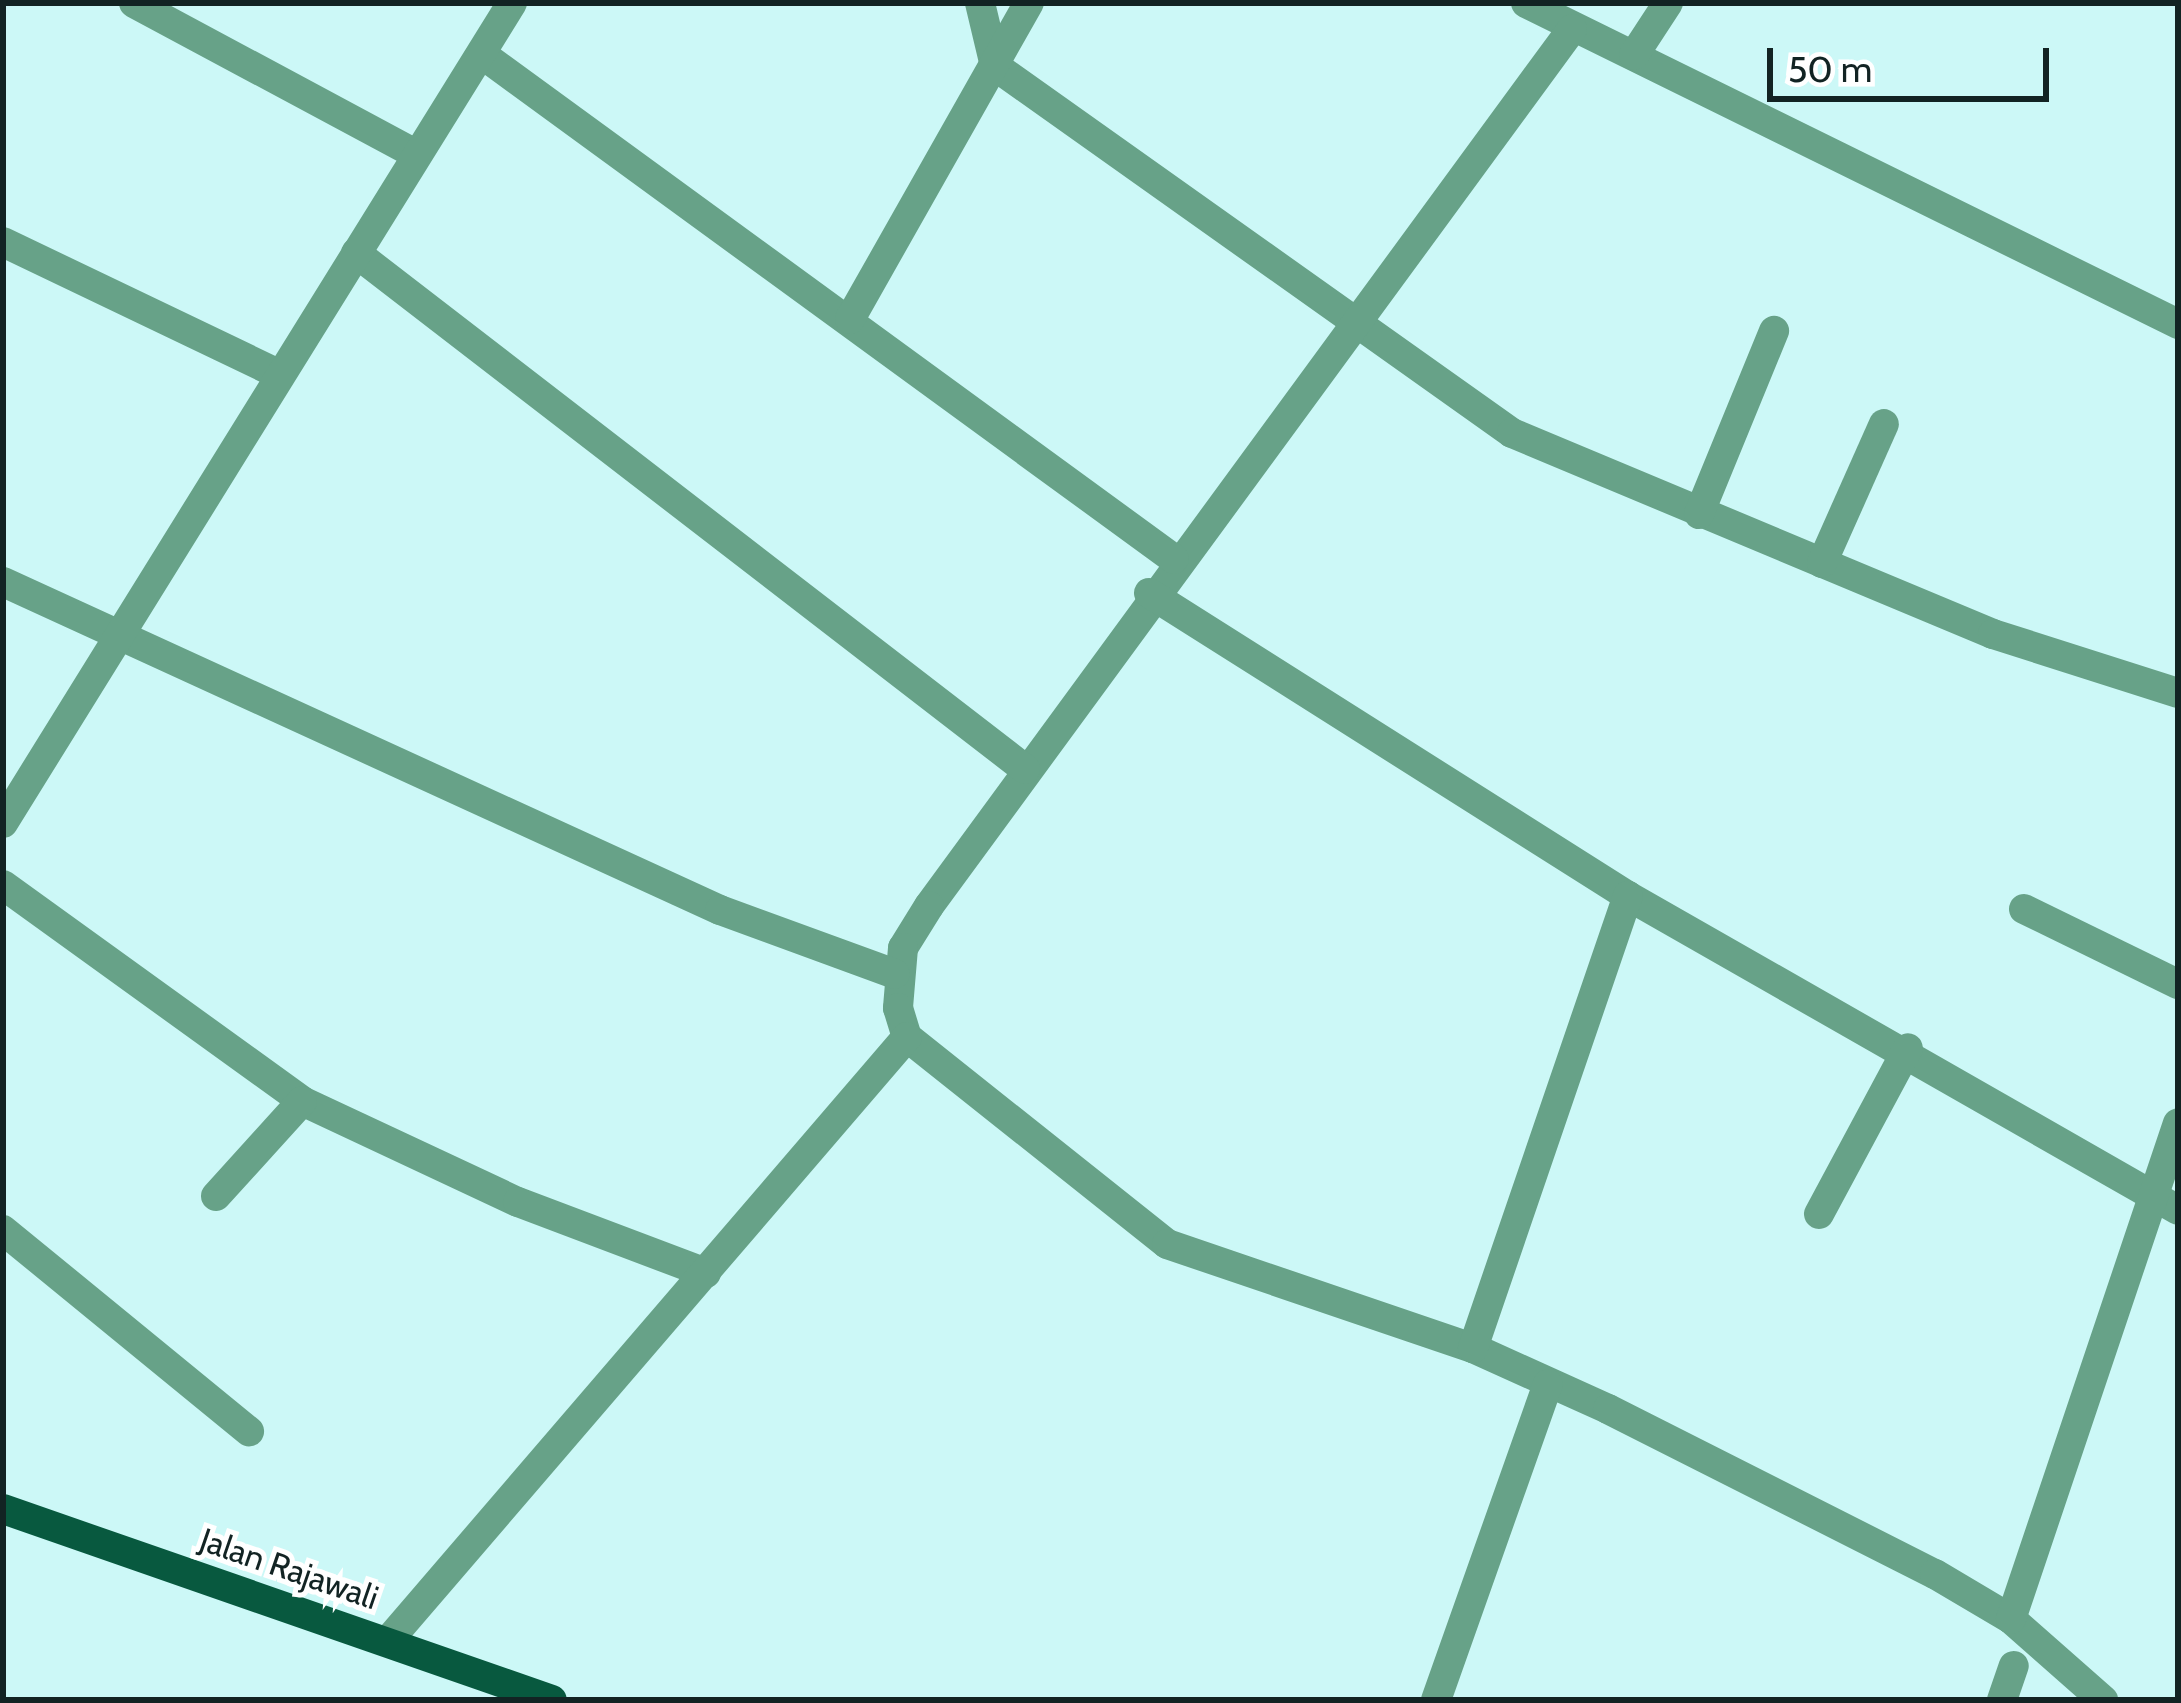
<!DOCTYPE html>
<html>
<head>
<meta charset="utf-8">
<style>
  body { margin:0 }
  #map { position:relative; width:2181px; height:1703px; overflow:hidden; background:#ccf8f7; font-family:Cabin,sans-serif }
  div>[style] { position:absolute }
  .street>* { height:30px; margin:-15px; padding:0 15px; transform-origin:15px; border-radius:15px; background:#67a288 }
  .primary>* { height:30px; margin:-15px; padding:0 15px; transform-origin:15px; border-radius:15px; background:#08593f }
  span { translate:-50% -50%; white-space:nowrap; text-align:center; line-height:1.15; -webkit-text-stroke:10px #fff; paint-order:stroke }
  .street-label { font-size:33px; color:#122323 }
  .frame { position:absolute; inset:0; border:6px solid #122323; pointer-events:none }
  .scale { position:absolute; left:1767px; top:48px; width:282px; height:54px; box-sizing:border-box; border:6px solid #122323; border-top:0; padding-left:15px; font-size:36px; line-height:42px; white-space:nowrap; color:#122323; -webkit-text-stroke:9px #fff; paint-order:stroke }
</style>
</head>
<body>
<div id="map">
  <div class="street">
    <div style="left:134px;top:3px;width:315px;rotate:28.2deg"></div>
    <div style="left:980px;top:3px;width:65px;rotate:76.6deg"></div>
    <div style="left:995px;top:66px;width:634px;rotate:35.37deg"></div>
    <div style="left:1512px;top:433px;width:521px;rotate:22.68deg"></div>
    <div style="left:1993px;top:634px;width:194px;rotate:17.7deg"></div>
    <div style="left:1526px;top:3px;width:727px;rotate:26.21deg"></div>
    <div style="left:1572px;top:29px;width:1087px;rotate:126.25deg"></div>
    <div style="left:929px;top:906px;width:49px;rotate:121.8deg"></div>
    <div style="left:903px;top:948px;width:60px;rotate:94.8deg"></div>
    <div style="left:898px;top:1008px;width:30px;rotate:73deg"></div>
    <div style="left:907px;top:1037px;width:332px;rotate:38.5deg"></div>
    <div style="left:1167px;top:1244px;width:323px;rotate:18.8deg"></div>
    <div style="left:1473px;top:1348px;width:148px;rotate:24.3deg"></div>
    <div style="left:1608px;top:1409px;width:366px;rotate:26.8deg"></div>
    <div style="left:1935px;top:1574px;width:88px;rotate:30.6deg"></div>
    <div style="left:2011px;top:1619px;width:123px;rotate:41.4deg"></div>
    <div style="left:483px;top:55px;width:855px;rotate:36.11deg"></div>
    <div style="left:1634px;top:55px;width:62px;rotate:-56.8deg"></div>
    <div style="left:3px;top:242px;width:303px;rotate:25.6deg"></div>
    <div style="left:356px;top:253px;width:845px;rotate:37.64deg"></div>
    <div style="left:850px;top:319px;width:363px;rotate:-60.5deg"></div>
    <div style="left:1699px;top:514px;width:198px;rotate:-67.7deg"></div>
    <div style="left:1822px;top:563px;width:152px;rotate:-66deg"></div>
    <div style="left:3px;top:582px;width:788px;rotate:24.58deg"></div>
    <div style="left:720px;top:910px;width:186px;rotate:20.1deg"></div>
    <div style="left:1149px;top:593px;width:567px;rotate:32.32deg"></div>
    <div style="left:1628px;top:896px;width:633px;rotate:29.72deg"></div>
    <div style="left:3px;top:823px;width:965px;rotate:-58.17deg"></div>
    <div style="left:3px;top:885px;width:369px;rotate:35.8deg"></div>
    <div style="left:302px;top:1101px;width:238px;rotate:25.1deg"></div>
    <div style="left:518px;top:1202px;width:201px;rotate:20.7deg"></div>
    <div style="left:2024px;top:909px;width:171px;rotate:26deg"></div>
    <div style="left:216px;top:1196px;width:128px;rotate:-47.8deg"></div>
    <div style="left:1819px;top:1214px;width:188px;rotate:-61.8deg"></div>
    <div style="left:3px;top:1230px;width:318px;rotate:39.3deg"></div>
    <div style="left:1473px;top:1348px;width:478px;rotate:-71.1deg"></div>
    <div style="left:2011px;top:1619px;width:523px;rotate:-71.39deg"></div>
    <div style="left:388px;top:1641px;width:796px;rotate:-49.33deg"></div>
    <div style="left:1436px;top:1700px;width:335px;rotate:-70.5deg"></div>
    <div style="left:2002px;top:1700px;width:36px;rotate:-71deg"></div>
  </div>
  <div class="primary">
    <div style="left:3px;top:1509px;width:581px;rotate:19.18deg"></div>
  </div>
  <div class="street-label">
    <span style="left:289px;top:1569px;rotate:19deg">Jalan Rajawali</span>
  </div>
  <div class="frame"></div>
  <div class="scale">50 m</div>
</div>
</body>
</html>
